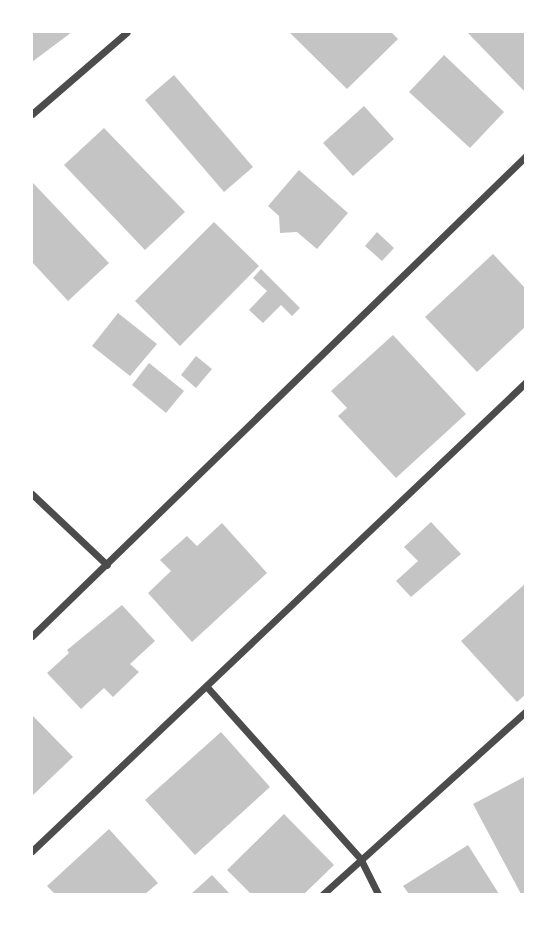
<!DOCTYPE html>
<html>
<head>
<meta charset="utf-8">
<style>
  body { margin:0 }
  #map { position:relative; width:557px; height:926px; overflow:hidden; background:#fff; font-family:"Open Sans",sans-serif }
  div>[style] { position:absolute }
  .building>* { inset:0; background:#c4c4c4 }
  .minor>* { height:7px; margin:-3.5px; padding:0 3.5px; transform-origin:3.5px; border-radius:3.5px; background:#4c4c4c }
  span { translate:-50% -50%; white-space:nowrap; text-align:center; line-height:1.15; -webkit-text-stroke:7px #fff; paint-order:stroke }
  .frame { position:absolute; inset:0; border:33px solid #fff; pointer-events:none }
</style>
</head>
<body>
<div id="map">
  <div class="building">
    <div style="clip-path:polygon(32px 32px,72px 32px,32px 62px)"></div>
    <div style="clip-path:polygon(289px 32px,391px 32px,398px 39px,347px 89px)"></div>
    <div style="clip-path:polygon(467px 32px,526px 32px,526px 93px)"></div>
    <div style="clip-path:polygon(444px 55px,504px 112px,470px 148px,409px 92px)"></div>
    <div style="clip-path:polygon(174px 75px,253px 167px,224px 192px,145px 100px)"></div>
    <div style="clip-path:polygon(364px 106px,394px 139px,353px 176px,323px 143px)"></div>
    <div style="clip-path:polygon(104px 128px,185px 212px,145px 250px,64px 165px)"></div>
    <div style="clip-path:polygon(299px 170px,348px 213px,317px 249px,297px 232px,280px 233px,279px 216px,268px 206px)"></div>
    <div style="clip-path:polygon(33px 183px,109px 263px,68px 301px,32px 262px)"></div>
    <div style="clip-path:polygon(214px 222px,259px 266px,180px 346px,135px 301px)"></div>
    <div style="clip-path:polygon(377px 232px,394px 248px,382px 261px,365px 246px)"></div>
    <div style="clip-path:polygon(493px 254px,526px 289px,526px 326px,477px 372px,425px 317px)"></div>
    <div style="clip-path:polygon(261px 269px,300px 308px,292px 316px,281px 305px,263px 323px,249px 310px,267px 291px,253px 278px)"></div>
    <div style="clip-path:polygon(118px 313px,157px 344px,130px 376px,92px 346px)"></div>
    <div style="clip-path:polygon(393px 335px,466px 414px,396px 478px,338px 416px,347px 408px,331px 391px)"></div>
    <div style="clip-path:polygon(196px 356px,212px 369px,196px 388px,181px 375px)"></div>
    <div style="clip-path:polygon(149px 363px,184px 391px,166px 413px,132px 385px)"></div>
    <div style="clip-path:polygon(431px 522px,461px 554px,411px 597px,396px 581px,418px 561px,404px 547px)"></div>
    <div style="clip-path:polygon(222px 523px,267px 573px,192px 642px,148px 593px,171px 571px,160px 560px,187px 536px,197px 546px)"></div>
    <div style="clip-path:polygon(526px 583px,526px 694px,517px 702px,461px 641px)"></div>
    <div style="clip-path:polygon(122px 605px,155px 641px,130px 664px,139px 672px,113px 697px,104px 688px,81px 709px,47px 673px,69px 653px,67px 650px)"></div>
    <div style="clip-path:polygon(32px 715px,73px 757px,32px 796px)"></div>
    <div style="clip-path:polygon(221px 732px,270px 787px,195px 855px,145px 800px)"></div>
    <div style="clip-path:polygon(526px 776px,526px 894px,521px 894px,473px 804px)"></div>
    <div style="clip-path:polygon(284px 814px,334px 865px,304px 894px,251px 894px,227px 870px)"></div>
    <div style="clip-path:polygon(109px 829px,158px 883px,145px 894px,55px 894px,47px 886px)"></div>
    <div style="clip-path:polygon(468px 845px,499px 894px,409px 894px,403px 886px)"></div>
    <div style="clip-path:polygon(212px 875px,230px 894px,191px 894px)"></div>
  </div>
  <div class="minor">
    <div style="left:32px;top:114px;width:125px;rotate:-40.8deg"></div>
    <div style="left:32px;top:494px;width:103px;rotate:43.4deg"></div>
    <div style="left:32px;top:636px;width:689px;rotate:-44.18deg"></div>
    <div style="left:207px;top:687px;width:229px;rotate:48.2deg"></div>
    <div style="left:360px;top:858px;width:40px;rotate:63.4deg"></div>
    <div style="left:32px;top:851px;width:681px;rotate:-43.51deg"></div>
    <div style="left:323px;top:894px;width:273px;rotate:-42deg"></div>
  </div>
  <div class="frame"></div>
</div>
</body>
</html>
